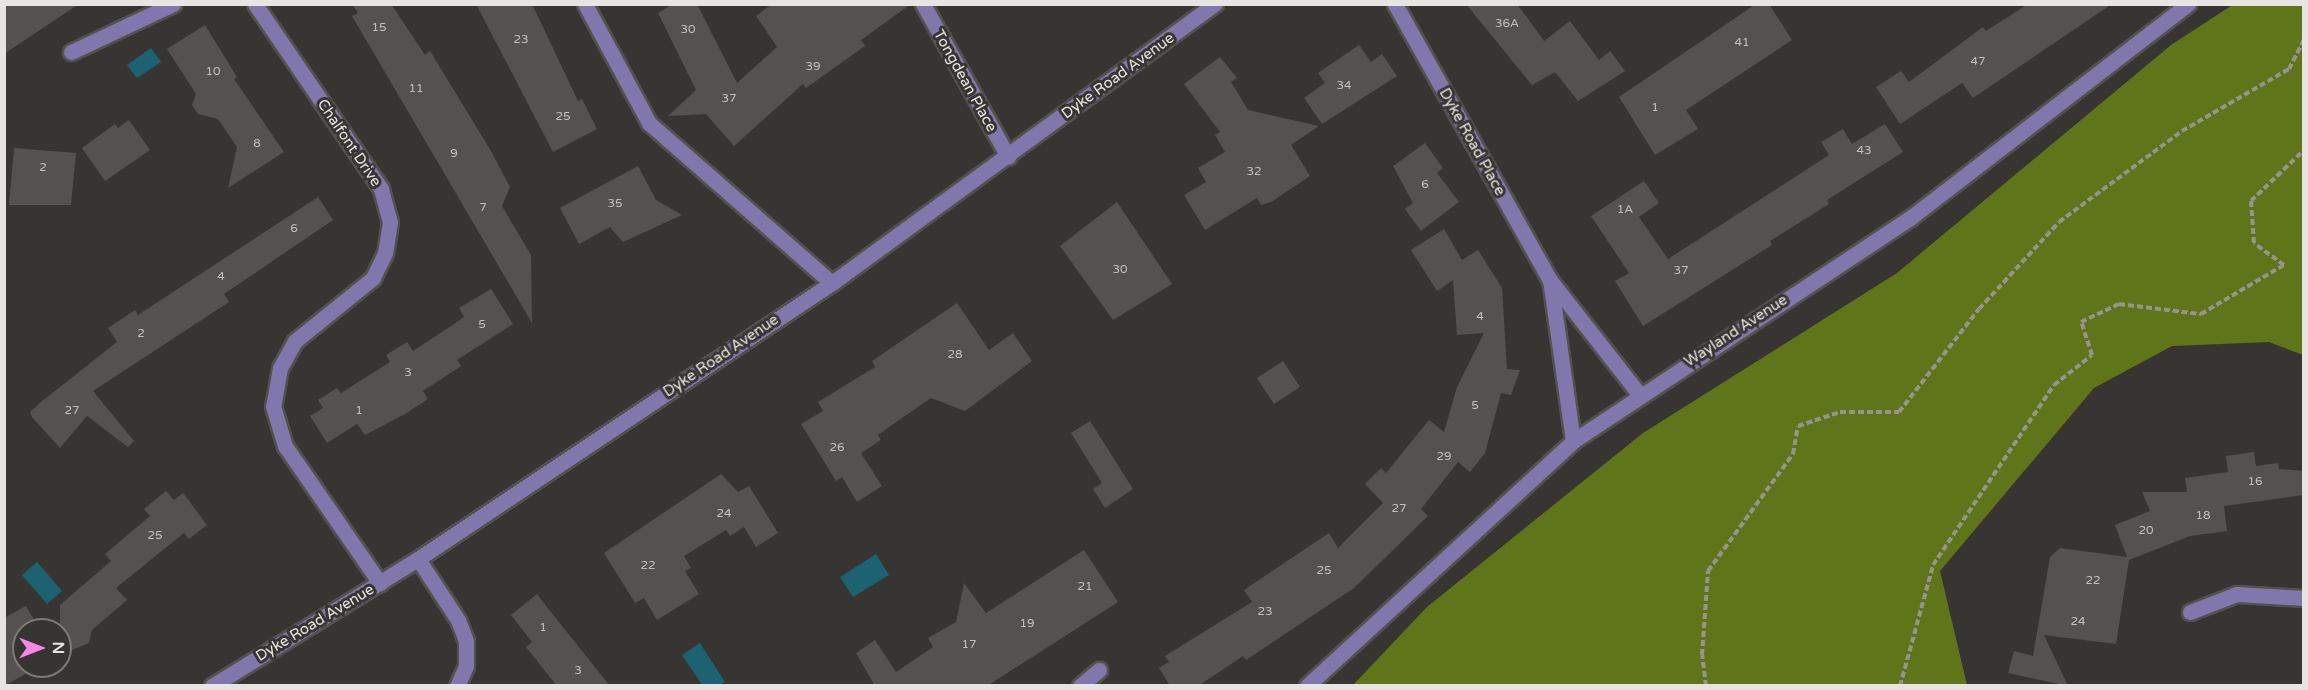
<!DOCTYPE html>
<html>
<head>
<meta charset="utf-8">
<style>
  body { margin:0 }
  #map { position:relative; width:2308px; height:690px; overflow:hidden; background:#373532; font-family:"Varela Round",sans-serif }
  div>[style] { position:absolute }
  .forest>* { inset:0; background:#607519 }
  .water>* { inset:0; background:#1d6270 }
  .building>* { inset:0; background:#54524f }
  .path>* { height:4px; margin-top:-2px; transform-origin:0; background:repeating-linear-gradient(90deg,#969491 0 6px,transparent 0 9px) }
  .roads { filter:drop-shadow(2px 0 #53514e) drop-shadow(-2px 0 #53514e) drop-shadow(0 2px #53514e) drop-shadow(0 -2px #53514e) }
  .minor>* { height:15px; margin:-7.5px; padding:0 7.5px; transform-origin:7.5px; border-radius:7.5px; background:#8077ac }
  span { translate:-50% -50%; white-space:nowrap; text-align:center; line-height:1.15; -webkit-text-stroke:6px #373532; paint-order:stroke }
  .number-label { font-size:12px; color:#c2c0bd }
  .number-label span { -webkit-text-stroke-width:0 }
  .street-label { font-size:15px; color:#e6e5e2 }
  .frame { position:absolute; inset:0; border:6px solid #e6e5e2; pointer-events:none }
  .north { position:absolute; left:12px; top:618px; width:60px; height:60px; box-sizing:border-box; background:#373532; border:2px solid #7d7b78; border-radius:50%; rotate:90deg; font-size:16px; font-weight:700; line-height:24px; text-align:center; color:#e6e5e2 }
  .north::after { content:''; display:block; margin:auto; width:21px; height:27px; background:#fb87e6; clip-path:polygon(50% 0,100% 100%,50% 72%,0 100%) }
</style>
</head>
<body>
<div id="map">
  <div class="forest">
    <div style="clip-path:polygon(2234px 4px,2303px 5px,2303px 355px,2269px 342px,2172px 346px,2094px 388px,1940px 571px,1967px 685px,1353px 685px,1427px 607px,1643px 433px,1897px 273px,2171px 45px)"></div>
  </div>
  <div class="water">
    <div style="clip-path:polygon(151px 48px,161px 62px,137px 78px,127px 65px)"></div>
    <div style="clip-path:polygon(876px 554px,889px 575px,853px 597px,840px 577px)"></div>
    <div style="clip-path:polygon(37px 562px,62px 591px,47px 604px,22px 575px)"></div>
    <div style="clip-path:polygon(700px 643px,725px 682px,720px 685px,702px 685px,682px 655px)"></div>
  </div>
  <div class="building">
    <div style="clip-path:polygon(4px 4px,79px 4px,4px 54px)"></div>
    <div style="clip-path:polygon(352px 4px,391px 4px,425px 55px,430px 51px,491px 151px,510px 187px,502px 206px,531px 255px,532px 323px,352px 16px,358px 13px)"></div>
    <div style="clip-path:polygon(476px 4px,532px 4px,578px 101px,582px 99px,597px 129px,553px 152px)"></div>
    <div style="clip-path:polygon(673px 4px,697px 4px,737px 83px,777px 47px,756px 16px,772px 4px,911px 4px,861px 40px,865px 46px,806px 88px,803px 84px,734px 146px,706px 114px,668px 116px,696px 90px,658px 13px)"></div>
    <div style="clip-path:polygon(1466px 4px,1517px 4px,1544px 41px,1570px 21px,1599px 60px,1610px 51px,1625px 71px,1578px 101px,1555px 72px,1532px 85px)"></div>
    <div style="clip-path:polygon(1756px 4px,1769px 4px,1792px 40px,1686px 110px,1698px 129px,1655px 155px,1619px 97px)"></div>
    <div style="clip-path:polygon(2028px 4px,2112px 4px,1973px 98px,1962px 83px,1900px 124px,1876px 87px,1901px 71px,1909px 82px,1983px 27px,1986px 31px)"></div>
    <div style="clip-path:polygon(205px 25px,237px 77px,234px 79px,284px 152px,228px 188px,237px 147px,218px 119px,198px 114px,192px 105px,196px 94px,167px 49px)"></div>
    <div style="clip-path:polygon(1359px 45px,1371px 62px,1382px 54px,1397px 76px,1322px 124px,1304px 98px,1325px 83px,1318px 73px)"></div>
    <div style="clip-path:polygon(1220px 57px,1237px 78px,1231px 82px,1248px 110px,1319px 126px,1291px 145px,1310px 176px,1271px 202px,1261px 205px,1257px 198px,1205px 230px,1184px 195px,1206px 182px,1198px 168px,1225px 152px,1215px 135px,1220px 132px,1184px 84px)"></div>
    <div style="clip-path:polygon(129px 120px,150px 150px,105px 181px,82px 148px,115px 124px,118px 128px)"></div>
    <div style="clip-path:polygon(1885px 124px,1903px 152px,1827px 200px,1829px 204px,1770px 241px,1772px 245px,1643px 326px,1615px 281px,1629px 273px,1591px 216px,1644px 181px,1659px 203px,1639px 217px,1668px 259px,1829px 155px,1821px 142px,1843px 129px,1852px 144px)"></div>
    <div style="clip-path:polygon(1425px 143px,1443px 168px,1437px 173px,1459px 202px,1421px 231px,1405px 209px,1413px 203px,1393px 166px)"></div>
    <div style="clip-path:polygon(14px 148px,76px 153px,71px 205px,9px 205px)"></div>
    <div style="clip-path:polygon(638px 166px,656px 200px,682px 215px,623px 242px,610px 227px,579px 244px,560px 208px)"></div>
    <div style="clip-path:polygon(318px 197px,333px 220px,224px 294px,229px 302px,93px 391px,134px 441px,128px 447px,87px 416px,60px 448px,32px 417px,30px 412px,41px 402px,117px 342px,108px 328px,135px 310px,138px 315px)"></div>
    <div style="clip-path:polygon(1117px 202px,1172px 284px,1113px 320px,1060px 246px)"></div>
    <div style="clip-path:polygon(1444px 229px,1462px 260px,1478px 250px,1502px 288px,1507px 369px,1520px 370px,1511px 395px,1501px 393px,1485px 453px,1470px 472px,1458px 462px,1421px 509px,1428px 516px,1354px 588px,1246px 660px,1243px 656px,1198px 686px,1170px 686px,1159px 668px,1169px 662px,1165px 656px,1252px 602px,1244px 590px,1329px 533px,1338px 548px,1383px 503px,1365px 484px,1381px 468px,1386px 473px,1429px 420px,1444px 432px,1457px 387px,1484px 333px,1457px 335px,1453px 280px,1437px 291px,1411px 250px)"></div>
    <div style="clip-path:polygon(491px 289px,513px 324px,457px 360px,461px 366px,423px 391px,428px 399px,405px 414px,365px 435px,357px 424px,327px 443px,310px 416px,323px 408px,318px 400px,337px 388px,341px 393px,390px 362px,386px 355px,407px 342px,413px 351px,451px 326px,464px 317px,459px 308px)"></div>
    <div style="clip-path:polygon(957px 303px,989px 350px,1013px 333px,1032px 361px,965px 411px,931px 398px,889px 427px,878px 435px,881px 440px,861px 453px,882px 486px,857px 502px,842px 477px,836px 481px,801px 424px,823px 411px,818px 402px,875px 367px,872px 361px)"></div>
    <div style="clip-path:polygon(1283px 361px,1300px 387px,1274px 404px,1257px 378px)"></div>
    <div style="clip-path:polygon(1090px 421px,1133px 489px,1105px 508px,1093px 489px,1102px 483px,1071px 433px)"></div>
    <div style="clip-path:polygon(2254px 452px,2256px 466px,2278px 463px,2279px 469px,2304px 471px,2304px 495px,2224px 506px,2227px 531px,2190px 536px,2129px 560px,2116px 644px,2044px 635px,2068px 686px,2008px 673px,2014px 651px,2033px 656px,2050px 557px,2060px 548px,2127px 557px,2115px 525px,2150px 511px,2142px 492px,2187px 492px,2185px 478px,2228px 472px,2226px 456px)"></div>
    <div style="clip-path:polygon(721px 474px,738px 492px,749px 486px,778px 533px,756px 547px,744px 527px,730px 536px,726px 530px,684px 556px,691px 568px,685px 571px,699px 594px,657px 620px,644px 598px,635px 603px,604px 553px)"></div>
    <div style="clip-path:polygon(166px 491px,174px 500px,183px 493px,207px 525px,189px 539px,184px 533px,116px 588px,127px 600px,92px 630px,89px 643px,60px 655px,60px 605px,111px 561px,105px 554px,150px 516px,144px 509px)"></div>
    <div style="clip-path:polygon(1084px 550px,1118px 602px,987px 686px,875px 686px,856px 653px,875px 640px,896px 672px,933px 647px,928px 638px,956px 622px,964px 583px,986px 613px)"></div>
    <div style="clip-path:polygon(537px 594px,543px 602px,610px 686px,557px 686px,526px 647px,532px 642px,511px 615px)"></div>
    <div style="clip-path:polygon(26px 606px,40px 630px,24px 630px,24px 666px,40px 666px,4px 686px,4px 618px)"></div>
  </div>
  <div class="path">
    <div style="left:1706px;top:686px;width:31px;rotate:-97deg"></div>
    <div style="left:1702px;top:655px;width:84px;rotate:-85.9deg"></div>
    <div style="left:1708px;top:571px;width:145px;rotate:-54deg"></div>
    <div style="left:1793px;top:454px;width:28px;rotate:-80deg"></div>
    <div style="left:1798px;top:426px;width:44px;rotate:-18.4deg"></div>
    <div style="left:1840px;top:412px;width:59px"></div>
    <div style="left:1899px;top:412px;width:130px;rotate:-52.2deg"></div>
    <div style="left:1979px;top:309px;width:118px;rotate:-47.4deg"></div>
    <div style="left:2059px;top:222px;width:153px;rotate:-36.5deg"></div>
    <div style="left:2182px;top:131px;width:124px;rotate:-30.1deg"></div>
    <div style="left:2289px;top:69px;width:33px;rotate:-63deg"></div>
    <div style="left:1900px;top:686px;width:125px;rotate:-74.7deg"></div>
    <div style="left:1933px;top:565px;width:217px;rotate:-56.1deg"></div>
    <div style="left:2054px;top:385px;width:48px;rotate:-38.3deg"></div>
    <div style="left:2092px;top:355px;width:35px;rotate:-108deg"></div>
    <div style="left:2081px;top:322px;width:42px;rotate:-25.3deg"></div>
    <div style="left:2119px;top:304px;width:83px;rotate:7deg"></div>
    <div style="left:2201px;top:314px;width:96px;rotate:-30.6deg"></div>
    <div style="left:2284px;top:265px;width:37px;rotate:-144deg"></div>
    <div style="left:2254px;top:243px;width:42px;rotate:-94.1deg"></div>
    <div style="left:2251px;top:201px;width:74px;rotate:-43.9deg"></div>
  </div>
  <div class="roads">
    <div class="minor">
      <div style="left:255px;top:4px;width:224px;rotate:55.7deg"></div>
      <div style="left:381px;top:189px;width:34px;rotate:75deg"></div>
      <div style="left:390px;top:222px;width:31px;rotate:99deg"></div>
      <div style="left:385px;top:253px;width:28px;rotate:116deg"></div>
      <div style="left:373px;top:278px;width:100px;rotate:141.1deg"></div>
      <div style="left:295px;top:341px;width:31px;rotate:119deg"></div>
      <div style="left:280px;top:368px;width:39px;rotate:100deg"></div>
      <div style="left:273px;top:406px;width:42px;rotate:73.3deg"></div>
      <div style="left:285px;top:446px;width:167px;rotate:55.3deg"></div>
      <div style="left:585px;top:4px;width:135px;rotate:61.7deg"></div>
      <div style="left:649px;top:123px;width:243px;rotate:41.2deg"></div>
      <div style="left:923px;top:4px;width:175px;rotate:60.9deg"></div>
      <div style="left:1395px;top:4px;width:317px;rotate:60.7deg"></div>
      <div style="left:71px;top:52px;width:113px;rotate:-25.2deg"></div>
      <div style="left:1573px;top:441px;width:163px;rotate:-98.1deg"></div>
      <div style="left:1550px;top:280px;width:145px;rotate:52deg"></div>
      <div style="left:418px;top:559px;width:73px;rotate:56.7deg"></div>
      <div style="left:458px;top:620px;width:22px;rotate:69deg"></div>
      <div style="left:466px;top:641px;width:25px;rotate:90deg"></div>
      <div style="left:466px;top:666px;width:22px;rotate:114deg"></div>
      <div style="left:2190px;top:612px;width:50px;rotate:-21deg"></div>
      <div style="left:2237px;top:594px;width:67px;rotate:3.4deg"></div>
      <div style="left:212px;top:686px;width:242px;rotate:-31.7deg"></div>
      <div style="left:418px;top:559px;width:498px;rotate:-33.7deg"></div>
      <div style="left:832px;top:283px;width:474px;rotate:-36.1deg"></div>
      <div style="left:1080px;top:686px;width:25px;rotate:-40deg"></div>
      <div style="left:1307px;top:686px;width:362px;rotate:-42.6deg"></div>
      <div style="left:1573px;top:441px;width:404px;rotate:-33.5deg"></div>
      <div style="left:1910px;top:218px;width:351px;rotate:-37.6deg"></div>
    </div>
  </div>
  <div class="number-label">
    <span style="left:1507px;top:24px">36A</span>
    <span style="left:379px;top:28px">15</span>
    <span style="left:688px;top:30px">30</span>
    <span style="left:521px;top:40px">23</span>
    <span style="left:1742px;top:43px">41</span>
    <span style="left:1978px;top:62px">47</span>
    <span style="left:813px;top:67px">39</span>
    <span style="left:213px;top:72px">10</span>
    <span style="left:1344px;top:86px">34</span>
    <span style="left:416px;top:89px">11</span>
    <span style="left:729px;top:99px">37</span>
    <span style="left:1655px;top:108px">1</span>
    <span style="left:563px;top:117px">25</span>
    <span style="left:257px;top:144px">8</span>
    <span style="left:1864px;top:151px">43</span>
    <span style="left:454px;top:154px">9</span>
    <span style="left:43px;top:168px">2</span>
    <span style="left:1254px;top:172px">32</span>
    <span style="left:1425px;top:185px">6</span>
    <span style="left:615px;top:204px">35</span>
    <span style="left:483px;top:208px">7</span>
    <span style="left:1625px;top:210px">1A</span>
    <span style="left:294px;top:229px">6</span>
    <span style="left:1120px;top:270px">30</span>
    <span style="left:1681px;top:271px">37</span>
    <span style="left:221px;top:277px">4</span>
    <span style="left:1480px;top:317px">4</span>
    <span style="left:482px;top:325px">5</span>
    <span style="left:141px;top:334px">2</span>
    <span style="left:955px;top:355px">28</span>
    <span style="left:408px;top:373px">3</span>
    <span style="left:1475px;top:406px">5</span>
    <span style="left:72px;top:411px">27</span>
    <span style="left:359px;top:411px">1</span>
    <span style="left:837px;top:448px">26</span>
    <span style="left:1444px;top:457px">29</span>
    <span style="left:2255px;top:482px">16</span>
    <span style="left:1399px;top:509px">27</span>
    <span style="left:724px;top:514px">24</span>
    <span style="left:2203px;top:516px">18</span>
    <span style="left:2146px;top:531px">20</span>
    <span style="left:155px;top:536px">25</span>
    <span style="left:648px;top:566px">22</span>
    <span style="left:1324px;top:571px">25</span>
    <span style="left:2093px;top:581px">22</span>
    <span style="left:1085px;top:587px">21</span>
    <span style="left:1265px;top:612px">23</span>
    <span style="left:2078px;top:622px">24</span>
    <span style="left:1027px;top:624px">19</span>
    <span style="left:543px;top:628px">1</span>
    <span style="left:969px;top:645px">17</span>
    <span style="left:578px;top:671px">3</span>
  </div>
  <div class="street-label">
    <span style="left:1118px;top:76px;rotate:-36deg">Dyke Road Avenue</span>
    <span style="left:965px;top:81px;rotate:61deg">Tongdean Place</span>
    <span style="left:1472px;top:142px;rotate:61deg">Dyke Road Place</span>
    <span style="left:349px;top:143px;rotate:56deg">Chalfont Drive</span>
    <span style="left:1736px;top:331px;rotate:-33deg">Wayland Avenue</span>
    <span style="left:721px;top:356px;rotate:-34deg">Dyke Road Avenue</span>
    <span style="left:315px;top:623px;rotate:-31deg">Dyke Road Avenue</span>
  </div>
  <div class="frame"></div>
  <div class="north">N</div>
</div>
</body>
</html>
